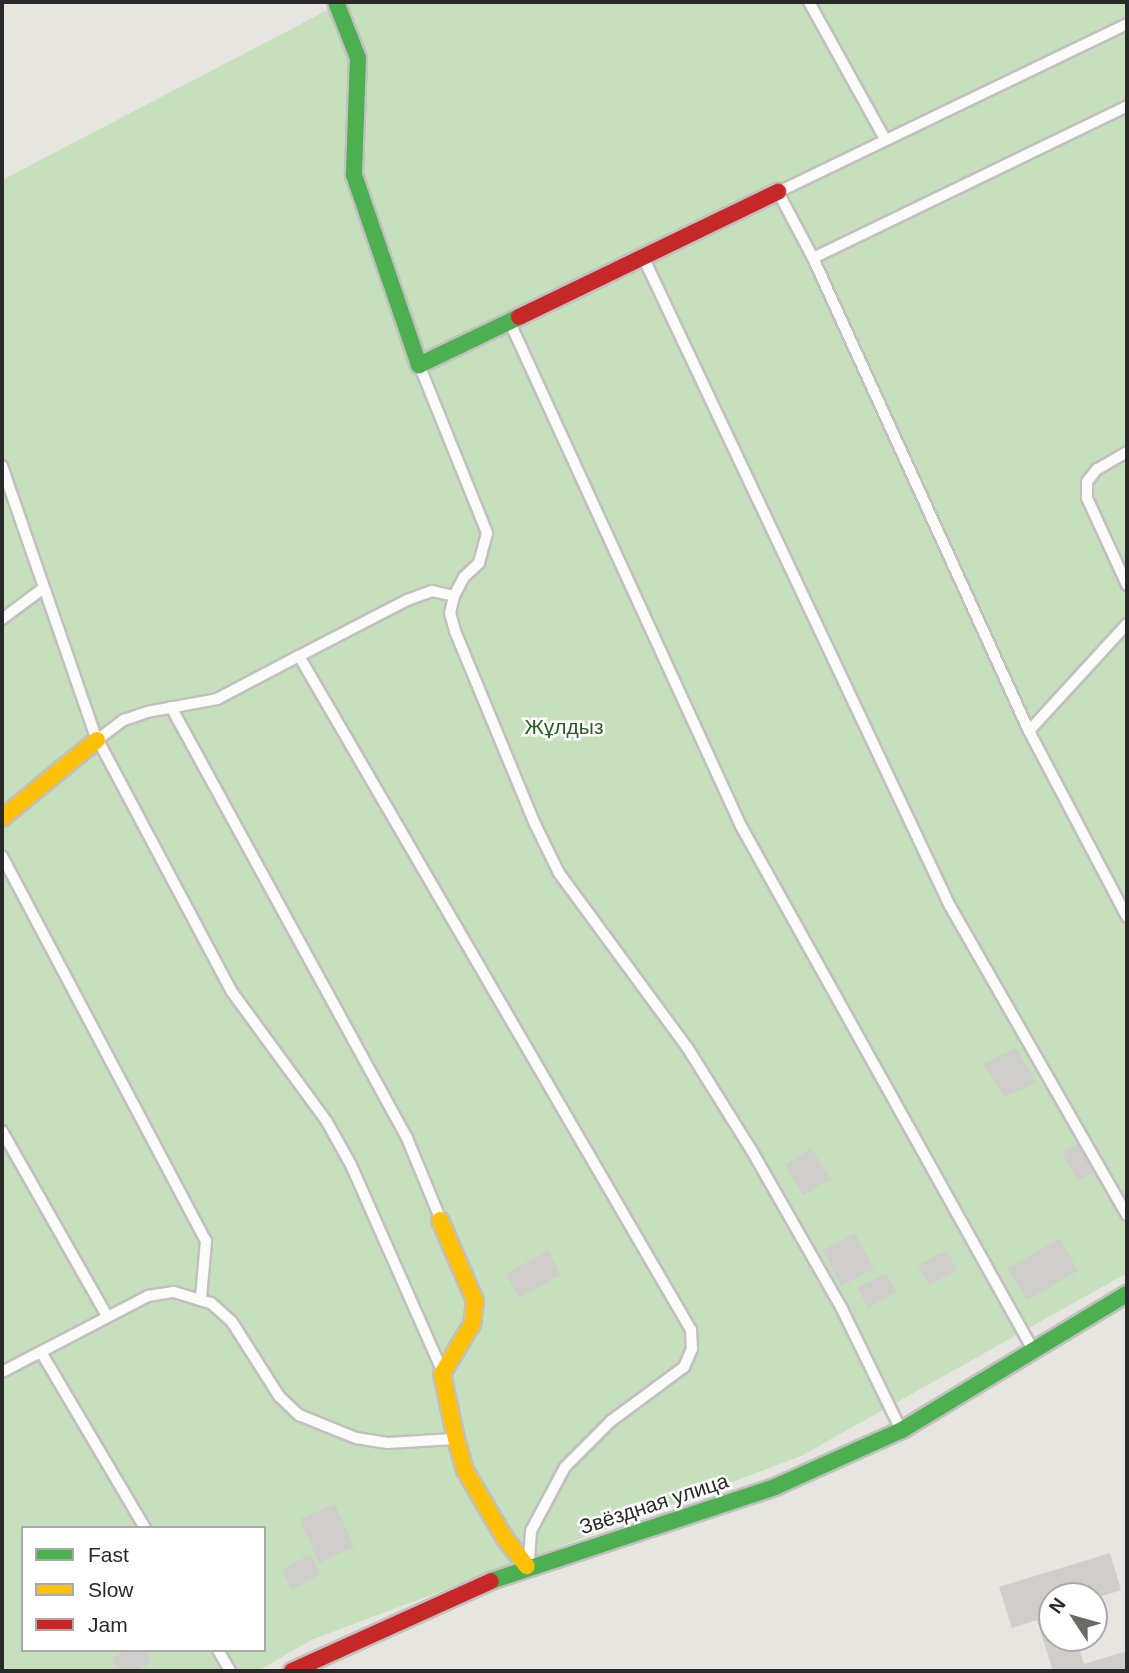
<!DOCTYPE html>
<html>
<head>
<meta charset="utf-8">
<style>
  body { margin:0 }
  #map { position:relative; width:1129px; height:1673px; overflow:hidden; background:#e7e5e0; font-family:Helvetica,sans-serif }
  div>[style] { position:absolute }
  .green>* { inset:0; background:#c6dfbc }
  .building>* { inset:0; background:#d0cecb }
  .roads { filter:drop-shadow(2px 0 #c1c0bf) drop-shadow(-2px 0 #c1c0bf) drop-shadow(0 2px #c1c0bf) drop-shadow(0 -2px #c1c0bf) }
  .lane>* { height:10px; margin:-5px; padding:0 5px; transform-origin:5px; border-radius:5px; background:#fbfbfa }
  .fast>* { height:16px; margin:-8px; padding:0 8px; transform-origin:8px; border-radius:8px; background:#4caf50 }
  .slow>* { height:16px; margin:-8px; padding:0 8px; transform-origin:8px; border-radius:8px; background:#ffc107 }
  .jam>* { height:16px; margin:-8px; padding:0 8px; transform-origin:8px; border-radius:8px; background:#c62828 }
  span { translate:-50% -50%; white-space:nowrap; text-align:center; line-height:1.15; -webkit-text-stroke:5px #fff; paint-order:stroke }
  .park-label { font-size:21px; color:#265d22 }
  .street-label { font-size:21px; color:#292929 }
  .frame { position:absolute; inset:0; border:4px solid #292929; pointer-events:none }
  .legend { position:absolute; left:21px; top:1526px; width:245px; height:126px; box-sizing:border-box; background:#fff; border:2px solid #a9a9a9; margin:0; padding:9px 12px; list-style:none; font-size:21px; color:#292929 }
  .legend li { display:flex; align-items:center; gap:14px; height:35px }
  .legend b { width:35px; border:2px solid #a9a9a9 }
  .north { position:absolute; left:1038px; top:1582px; width:70px; height:70px; box-sizing:border-box; background:#fff; border:2px solid #a9a9a9; border-radius:50%; rotate:306deg; font-size:19px; font-weight:700; line-height:28px; text-align:center; color:#292929 }
  .north::after { content:''; display:block; margin:auto; width:24px; height:32px; background:#6c6b69; clip-path:polygon(50% 0,100% 100%,50% 72%,0 100%) }
</style>
</head>
<body>
<div id="map">
  <div class="green">
    <div style="clip-path:polygon(evenodd,343px 2px,1127px 2px,1127px 1273px,801px 1456px,311px 1640px,258px 1671px,2px 1671px,2px 180px,343px 2px,23px 1528px,264px 1528px,264px 1650px,23px 1650px,23px 1528px)"></div>
  </div>
  <div class="building">
    <div style="clip-path:polygon(1016px 1048px,1036px 1083px,1004px 1097px,983px 1064px)"></div>
    <div style="clip-path:polygon(1080px 1143px,1096px 1172px,1078px 1181px,1062px 1152px)"></div>
    <div style="clip-path:polygon(811px 1148px,831px 1179px,803px 1195px,785px 1165px)"></div>
    <div style="clip-path:polygon(855px 1233px,874px 1269px,841px 1286px,823px 1250px)"></div>
    <div style="clip-path:polygon(1060px 1238px,1078px 1271px,1027px 1300px,1008px 1268px)"></div>
    <div style="clip-path:polygon(548px 1250px,561px 1275px,519px 1298px,506px 1274px)"></div>
    <div style="clip-path:polygon(947px 1250px,957px 1270px,929px 1285px,918px 1265px)"></div>
    <div style="clip-path:polygon(886px 1273px,896px 1292px,868px 1308px,857px 1288px)"></div>
    <div style="clip-path:polygon(335px 1504px,354px 1547px,319px 1563px,300px 1519px)"></div>
    <div style="clip-path:polygon(1110px 1553px,1121px 1590px,1094px 1599px,1052px 1596px,1052px 1638px,1076px 1638px,1084px 1664px,1127px 1651px,1127px 1671px,1053px 1671px,1037px 1620px,1012px 1628px,999px 1587px)"></div>
    <div style="clip-path:polygon(310px 1554px,321px 1574px,292px 1590px,282px 1570px)"></div>
    <div style="clip-path:polygon(127px 1650px,145px 1650px,151px 1663px,135px 1671px,119px 1671px,112px 1658px)"></div>
  </div>
  <div class="roads">
    <div class="lane">
      <div style="left:809px;top:2px;width:157px;rotate:61deg"></div>
      <div style="left:813px;top:258px;width:75px;rotate:-117.9deg"></div>
      <div style="left:778px;top:192px;width:387px;rotate:-25.7deg"></div>
      <div style="left:644px;top:259px;width:716px;rotate:64.69deg"></div>
      <div style="left:950px;top:906px;width:356px;rotate:60.2deg"></div>
      <div style="left:511px;top:325px;width:551px;rotate:65.34deg"></div>
      <div style="left:741px;top:826px;width:598px;rotate:60.86deg"></div>
      <div style="left:420px;top:367px;width:179px;rotate:68deg"></div>
      <div style="left:487px;top:533px;width:31px;rotate:105deg"></div>
      <div style="left:479px;top:563px;width:21px;rotate:137deg"></div>
      <div style="left:464px;top:577px;width:21px;rotate:118deg"></div>
      <div style="left:454px;top:596px;width:17px;rotate:103deg"></div>
      <div style="left:450px;top:613px;width:19px;rotate:74deg"></div>
      <div style="left:455px;top:631px;width:209px;rotate:67.5deg"></div>
      <div style="left:535px;top:824px;width:55px;rotate:63.9deg"></div>
      <div style="left:559px;top:873px;width:216px;rotate:53.7deg"></div>
      <div style="left:687px;top:1047px;width:123px;rotate:58deg"></div>
      <div style="left:752px;top:1151px;width:182px;rotate:60.3deg"></div>
      <div style="left:842px;top:1309px;width:132px;rotate:64deg"></div>
      <div style="left:1127px;top:452px;width:34px;rotate:150deg"></div>
      <div style="left:1097px;top:469px;width:16px;rotate:128deg"></div>
      <div style="left:1087px;top:482px;width:16px;rotate:90deg"></div>
      <div style="left:1087px;top:498px;width:96px;rotate:65.3deg"></div>
      <div style="left:2px;top:466px;width:290px;rotate:70.9deg"></div>
      <div style="left:97px;top:740px;width:34px;rotate:-37deg"></div>
      <div style="left:124px;top:720px;width:24px;rotate:-19deg"></div>
      <div style="left:147px;top:712px;width:71px;rotate:-10.5deg"></div>
      <div style="left:217px;top:699px;width:93px;rotate:-27.7deg"></div>
      <div style="left:454px;top:596px;width:23px;rotate:-167deg"></div>
      <div style="left:432px;top:591px;width:27px;rotate:160deg"></div>
      <div style="left:407px;top:600px;width:122px;rotate:152.6deg"></div>
      <div style="left:299px;top:656px;width:780px;rotate:59.82deg"></div>
      <div style="left:691px;top:1330px;width:19px;rotate:87deg"></div>
      <div style="left:692px;top:1349px;width:20px;rotate:114deg"></div>
      <div style="left:684px;top:1367px;width:91px;rotate:143.5deg"></div>
      <div style="left:611px;top:1421px;width:65px;rotate:135deg"></div>
      <div style="left:565px;top:1467px;width:72px;rotate:118deg"></div>
      <div style="left:531px;top:1531px;width:28px;rotate:94deg"></div>
      <div style="left:2px;top:619px;width:49px;rotate:-36.6deg"></div>
      <div style="left:1127px;top:624px;width:145px;rotate:132.5deg"></div>
      <div style="left:1029px;top:731px;width:210px;rotate:62.2deg"></div>
      <div style="left:171px;top:707px;width:491px;rotate:61.3deg"></div>
      <div style="left:407px;top:1138px;width:87px;rotate:67.6deg"></div>
      <div style="left:1029px;top:731px;width:520px;rotate:-114.54deg"></div>
      <div style="left:813px;top:258px;width:349px;rotate:-25.8deg"></div>
      <div style="left:99px;top:742px;width:283px;rotate:62deg"></div>
      <div style="left:232px;top:992px;width:161px;rotate:53.8deg"></div>
      <div style="left:327px;top:1122px;width:49px;rotate:60.8deg"></div>
      <div style="left:351px;top:1165px;width:222px;rotate:66.1deg"></div>
      <div style="left:2px;top:856px;width:436px;rotate:62.1deg"></div>
      <div style="left:206px;top:1241px;width:57px;rotate:95deg"></div>
      <div style="left:2px;top:1131px;width:213px;rotate:60.4deg"></div>
      <div style="left:41px;top:1352px;width:204px;rotate:59.4deg"></div>
      <div style="left:2px;top:1372px;width:165px;rotate:-27.5deg"></div>
      <div style="left:148px;top:1296px;width:26px;rotate:-9deg"></div>
      <div style="left:174px;top:1292px;width:39px;rotate:17deg"></div>
      <div style="left:211px;top:1303px;width:28px;rotate:42deg"></div>
      <div style="left:232px;top:1322px;width:88px;rotate:57.6deg"></div>
      <div style="left:279px;top:1396px;width:28px;rotate:44deg"></div>
      <div style="left:299px;top:1415px;width:61px;rotate:22deg"></div>
      <div style="left:356px;top:1438px;width:32px;rotate:9deg"></div>
      <div style="left:388px;top:1443px;width:66px;rotate:-3.5deg"></div>
      <div style="left:218px;top:1650px;width:24px;rotate:60deg"></div>
    </div>
    <div class="fast">
      <div style="left:336px;top:2px;width:60px;rotate:68.6deg"></div>
      <div style="left:358px;top:58px;width:117px;rotate:92deg"></div>
      <div style="left:354px;top:175px;width:201px;rotate:71.1deg"></div>
      <div style="left:419px;top:365px;width:111px;rotate:-25.6deg"></div>
      <div style="left:491px;top:1581px;width:299px;rotate:-18.3deg"></div>
      <div style="left:775px;top:1487px;width:139px;rotate:-24.2deg"></div>
      <div style="left:902px;top:1430px;width:263px;rotate:-31.2deg"></div>
    </div>
    <div class="slow">
      <div style="left:2px;top:818px;width:123px;rotate:-39.4deg"></div>
      <div style="left:440px;top:1220px;width:88px;rotate:66.6deg"></div>
      <div style="left:475px;top:1301px;width:23px;rotate:97deg"></div>
      <div style="left:472px;top:1324px;width:58px;rotate:121deg"></div>
      <div style="left:442px;top:1374px;width:66px;rotate:77.8deg"></div>
      <div style="left:456px;top:1439px;width:32px;rotate:74deg"></div>
      <div style="left:465px;top:1470px;width:78px;rotate:59.8deg"></div>
      <div style="left:504px;top:1537px;width:37px;rotate:52deg"></div>
    </div>
    <div class="jam">
      <div style="left:519px;top:317px;width:288px;rotate:-25.8deg"></div>
      <div style="left:292px;top:1671px;width:218px;rotate:-24.3deg"></div>
    </div>
  </div>
  <div class="park-label">
    <span style="left:564px;top:727px">Жұлдыз</span>
  </div>
  <div class="street-label">
    <span style="left:654px;top:1504px;rotate:-18deg">Звёздная улица</span>
  </div>
  <div class="frame"></div>
  <ul class="legend">
  <li><b style="height:9px;background:#4caf50"></b>Fast</li>
  <li><b style="height:9px;background:#ffc107"></b>Slow</li>
  <li><b style="height:9px;background:#c62828"></b>Jam</li>
  </ul>
  <div class="north">N</div>
</div>
</body>
</html>
